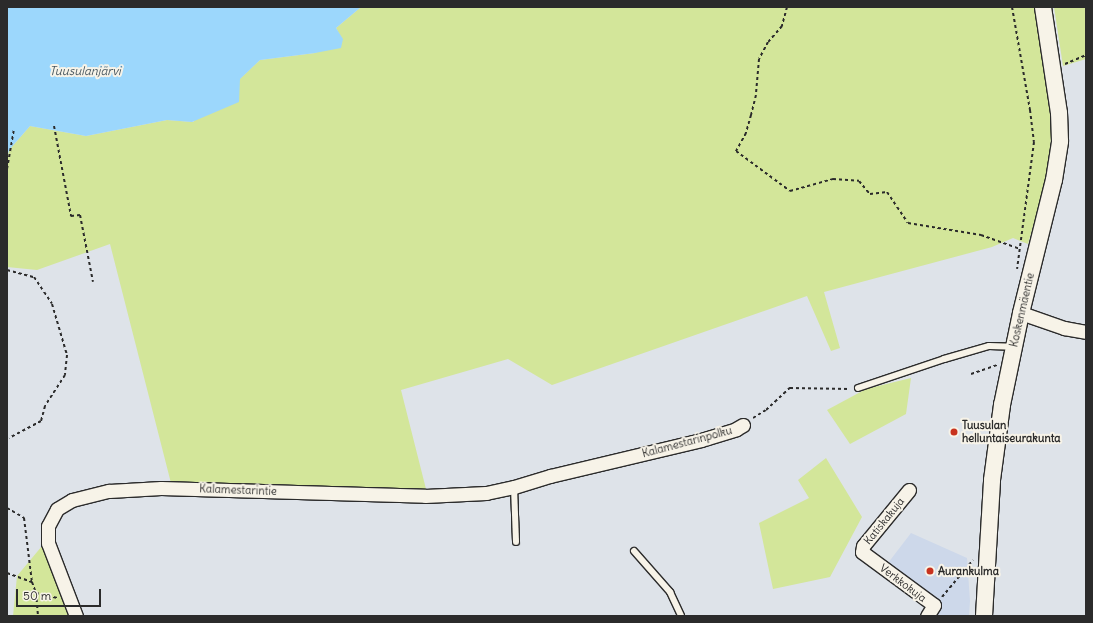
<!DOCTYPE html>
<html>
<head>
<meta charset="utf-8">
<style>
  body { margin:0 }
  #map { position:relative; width:1093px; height:623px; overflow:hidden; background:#dee3e9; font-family:Delius,sans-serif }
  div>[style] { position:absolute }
  .built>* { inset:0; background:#cdd8ea }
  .green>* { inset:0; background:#d3e69a }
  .water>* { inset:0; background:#9cd7fc }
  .path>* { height:2px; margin-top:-1px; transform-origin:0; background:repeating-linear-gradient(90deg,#2b2b2b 0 3px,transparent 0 6px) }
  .roads { filter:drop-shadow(1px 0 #2b2b2b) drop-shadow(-1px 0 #2b2b2b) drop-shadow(0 1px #2b2b2b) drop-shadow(0 -1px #2b2b2b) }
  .service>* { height:6px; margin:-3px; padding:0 3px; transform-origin:3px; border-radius:3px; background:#f7f3e8 }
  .minor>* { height:13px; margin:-6.5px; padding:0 6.5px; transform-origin:6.5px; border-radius:6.5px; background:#f7f3e8 }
  .tertiary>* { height:16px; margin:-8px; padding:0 8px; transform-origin:8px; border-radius:8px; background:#f7f3e8 }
  .dots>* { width:11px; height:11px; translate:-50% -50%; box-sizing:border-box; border:2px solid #f7f3e8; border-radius:50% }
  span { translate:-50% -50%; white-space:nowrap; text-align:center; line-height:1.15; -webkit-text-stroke:4px #f7f3e8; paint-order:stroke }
  .street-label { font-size:11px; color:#2b2b2b }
  .poi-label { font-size:11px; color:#2b2b2b; font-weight:700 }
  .left { translate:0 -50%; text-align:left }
  .water-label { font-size:12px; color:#47565f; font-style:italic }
  .frame { position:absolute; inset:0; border:8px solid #2b2b2b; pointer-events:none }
  .scale { position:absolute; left:16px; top:589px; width:85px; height:18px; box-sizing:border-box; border:2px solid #2b2b2b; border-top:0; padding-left:5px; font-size:12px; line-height:14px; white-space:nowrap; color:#2b2b2b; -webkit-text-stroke:3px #f7f3e8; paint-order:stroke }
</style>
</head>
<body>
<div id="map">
  <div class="built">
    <div style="clip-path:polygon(911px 533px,967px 558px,970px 601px,969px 616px,934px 616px,941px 606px,888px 563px)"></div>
  </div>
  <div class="green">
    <div style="clip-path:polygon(361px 7px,1036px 7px,1051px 104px,1051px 135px,1049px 170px,1028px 244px,1013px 238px,992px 247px,824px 292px,840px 348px,831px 351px,807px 296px,552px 385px,508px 359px,401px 390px,427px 493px,172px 487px,110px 244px,37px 270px,7px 267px,7px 158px,9px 150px,30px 126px,86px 136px,167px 120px,193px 122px,260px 60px,315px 53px,342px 39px,336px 28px)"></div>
    <div style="clip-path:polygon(1054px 7px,1086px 7px,1086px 59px,1063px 66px)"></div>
    <div style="clip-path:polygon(911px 378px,906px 414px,850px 444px,827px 410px,866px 389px)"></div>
    <div style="clip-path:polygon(826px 458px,862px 517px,830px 577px,773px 589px,759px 523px,809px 498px,798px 480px)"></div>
    <div style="clip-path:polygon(42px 546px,69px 616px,13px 616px,17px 576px)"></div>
  </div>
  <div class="water">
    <div style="clip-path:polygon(7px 7px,361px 7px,336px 28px,343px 39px,341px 48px,315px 53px,260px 60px,240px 79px,239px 102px,192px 122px,167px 120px,86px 136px,30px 126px,9px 150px,7px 158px)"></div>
  </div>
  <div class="path">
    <div style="left:787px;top:7px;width:20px;rotate:105deg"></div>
    <div style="left:782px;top:26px;width:21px;rotate:131deg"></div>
    <div style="left:768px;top:42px;width:19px;rotate:118deg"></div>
    <div style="left:759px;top:59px;width:36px;rotate:95deg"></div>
    <div style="left:756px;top:95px;width:21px;rotate:104deg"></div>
    <div style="left:751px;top:115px;width:19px;rotate:106deg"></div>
    <div style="left:746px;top:133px;width:21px;rotate:119deg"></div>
    <div style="left:736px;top:151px;width:67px;rotate:36.5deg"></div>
    <div style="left:790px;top:191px;width:45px;rotate:-15.6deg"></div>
    <div style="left:833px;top:179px;width:26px;rotate:4deg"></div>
    <div style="left:859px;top:181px;width:17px;rotate:50deg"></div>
    <div style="left:870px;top:194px;width:17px;rotate:-7deg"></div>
    <div style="left:887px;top:192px;width:37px;rotate:56deg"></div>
    <div style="left:908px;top:223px;width:74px;rotate:9.3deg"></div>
    <div style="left:981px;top:235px;width:41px;rotate:19.7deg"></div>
    <div style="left:1012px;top:7px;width:105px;rotate:80.1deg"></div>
    <div style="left:1030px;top:110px;width:32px;rotate:83deg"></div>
    <div style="left:1034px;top:142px;width:128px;rotate:97.6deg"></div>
    <div style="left:1065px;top:64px;width:23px;rotate:-23deg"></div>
    <div style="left:54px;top:126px;width:92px;rotate:79.3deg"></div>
    <div style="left:71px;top:216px;width:9px;rotate:-6deg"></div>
    <div style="left:80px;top:215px;width:68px;rotate:79deg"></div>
    <div style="left:7px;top:169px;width:41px;rotate:-80.1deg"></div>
    <div style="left:7px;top:270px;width:28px;rotate:15deg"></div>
    <div style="left:34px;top:277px;width:32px;rotate:56deg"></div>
    <div style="left:52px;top:304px;width:53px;rotate:73.6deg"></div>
    <div style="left:67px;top:355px;width:20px;rotate:96deg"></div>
    <div style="left:65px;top:375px;width:37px;rotate:123deg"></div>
    <div style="left:45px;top:406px;width:16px;rotate:105deg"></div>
    <div style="left:41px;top:421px;width:36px;rotate:152deg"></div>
    <div style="left:971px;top:374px;width:28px;rotate:-19deg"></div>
    <div style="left:753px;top:418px;width:15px;rotate:-32deg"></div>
    <div style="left:766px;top:410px;width:33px;rotate:-43deg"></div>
    <div style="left:790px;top:388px;width:60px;rotate:1deg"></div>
    <div style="left:7px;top:508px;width:20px;rotate:30deg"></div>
    <div style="left:24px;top:518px;width:64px;rotate:82.9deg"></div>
    <div style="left:7px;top:573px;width:27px;rotate:20deg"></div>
    <div style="left:32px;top:582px;width:12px;rotate:70deg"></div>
    <div style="left:36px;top:593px;width:22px;rotate:13deg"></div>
    <div style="left:36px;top:593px;width:23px;rotate:85deg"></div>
    <div style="left:942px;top:597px;width:48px;rotate:-50deg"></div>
  </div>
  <div class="roads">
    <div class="service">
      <div style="left:858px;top:388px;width:91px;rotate:-18.6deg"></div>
      <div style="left:944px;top:359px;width:47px;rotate:-16.1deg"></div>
      <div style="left:989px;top:346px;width:24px;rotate:2deg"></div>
      <div style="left:514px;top:487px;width:55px;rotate:87.9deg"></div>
      <div style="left:634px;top:551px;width:55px;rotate:48.7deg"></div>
      <div style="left:670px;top:592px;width:26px;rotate:65deg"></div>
    </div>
    <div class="minor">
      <div style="left:1021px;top:313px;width:46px;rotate:19.2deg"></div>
      <div style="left:1064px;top:328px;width:22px;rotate:10deg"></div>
      <div style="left:909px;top:490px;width:72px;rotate:129.4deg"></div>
      <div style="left:863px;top:546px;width:6px;rotate:99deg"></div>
      <div style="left:862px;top:552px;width:89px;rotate:36.4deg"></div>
      <div style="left:934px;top:605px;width:13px;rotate:122deg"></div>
      <div style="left:76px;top:616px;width:78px;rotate:-111deg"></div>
      <div style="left:48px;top:543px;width:17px;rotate:-90deg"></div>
      <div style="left:48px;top:526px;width:19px;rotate:-62deg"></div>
      <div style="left:57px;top:509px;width:17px;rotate:-31deg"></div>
      <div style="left:72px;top:500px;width:38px;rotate:-14deg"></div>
      <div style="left:109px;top:491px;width:52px;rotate:-3.3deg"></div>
      <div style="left:161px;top:488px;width:264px;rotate:1.7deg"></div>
      <div style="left:425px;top:496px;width:61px;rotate:-2.8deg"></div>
      <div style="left:486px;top:493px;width:29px;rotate:-12deg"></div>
      <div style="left:514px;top:487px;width:38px;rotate:-17deg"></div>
      <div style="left:550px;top:476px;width:155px;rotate:-13.4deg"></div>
      <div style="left:701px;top:440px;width:37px;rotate:-17deg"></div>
      <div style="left:736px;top:429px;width:8px;rotate:-30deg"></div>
    </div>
    <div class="tertiary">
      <div style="left:984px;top:616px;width:136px;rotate:-86.6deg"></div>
      <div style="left:992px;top:480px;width:76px;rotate:-82.4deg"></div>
      <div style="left:1002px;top:405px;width:94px;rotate:-78.3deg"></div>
      <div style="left:1021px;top:313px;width:137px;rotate:-76.1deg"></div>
      <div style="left:1054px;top:180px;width:39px;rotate:-81deg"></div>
      <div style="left:1060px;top:141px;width:28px;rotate:-92deg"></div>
      <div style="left:1059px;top:113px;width:107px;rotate:-98.6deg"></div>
    </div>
  </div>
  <div class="dots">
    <div style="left:954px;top:432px;background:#c8321e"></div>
    <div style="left:930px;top:571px;background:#c8321e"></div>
  </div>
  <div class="street-label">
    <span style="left:1022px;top:310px;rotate:-77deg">Koskenmäentie</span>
    <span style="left:687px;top:442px;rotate:-15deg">Kalamestarinpolku</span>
    <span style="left:238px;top:490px;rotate:2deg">Kalamestarintie</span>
    <span style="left:884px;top:521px;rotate:-51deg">Katiskakuja</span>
    <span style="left:903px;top:583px;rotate:37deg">Verkkokuja</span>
  </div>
  <div class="poi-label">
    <span class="left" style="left:962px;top:432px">Tuusulan<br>helluntaiseurakunta</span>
    <span class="left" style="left:938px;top:571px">Aurankulma</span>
  </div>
  <div class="water-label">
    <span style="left:85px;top:71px">Tuusulanjärvi</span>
  </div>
  <div class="frame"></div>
  <div class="scale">50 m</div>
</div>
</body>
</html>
